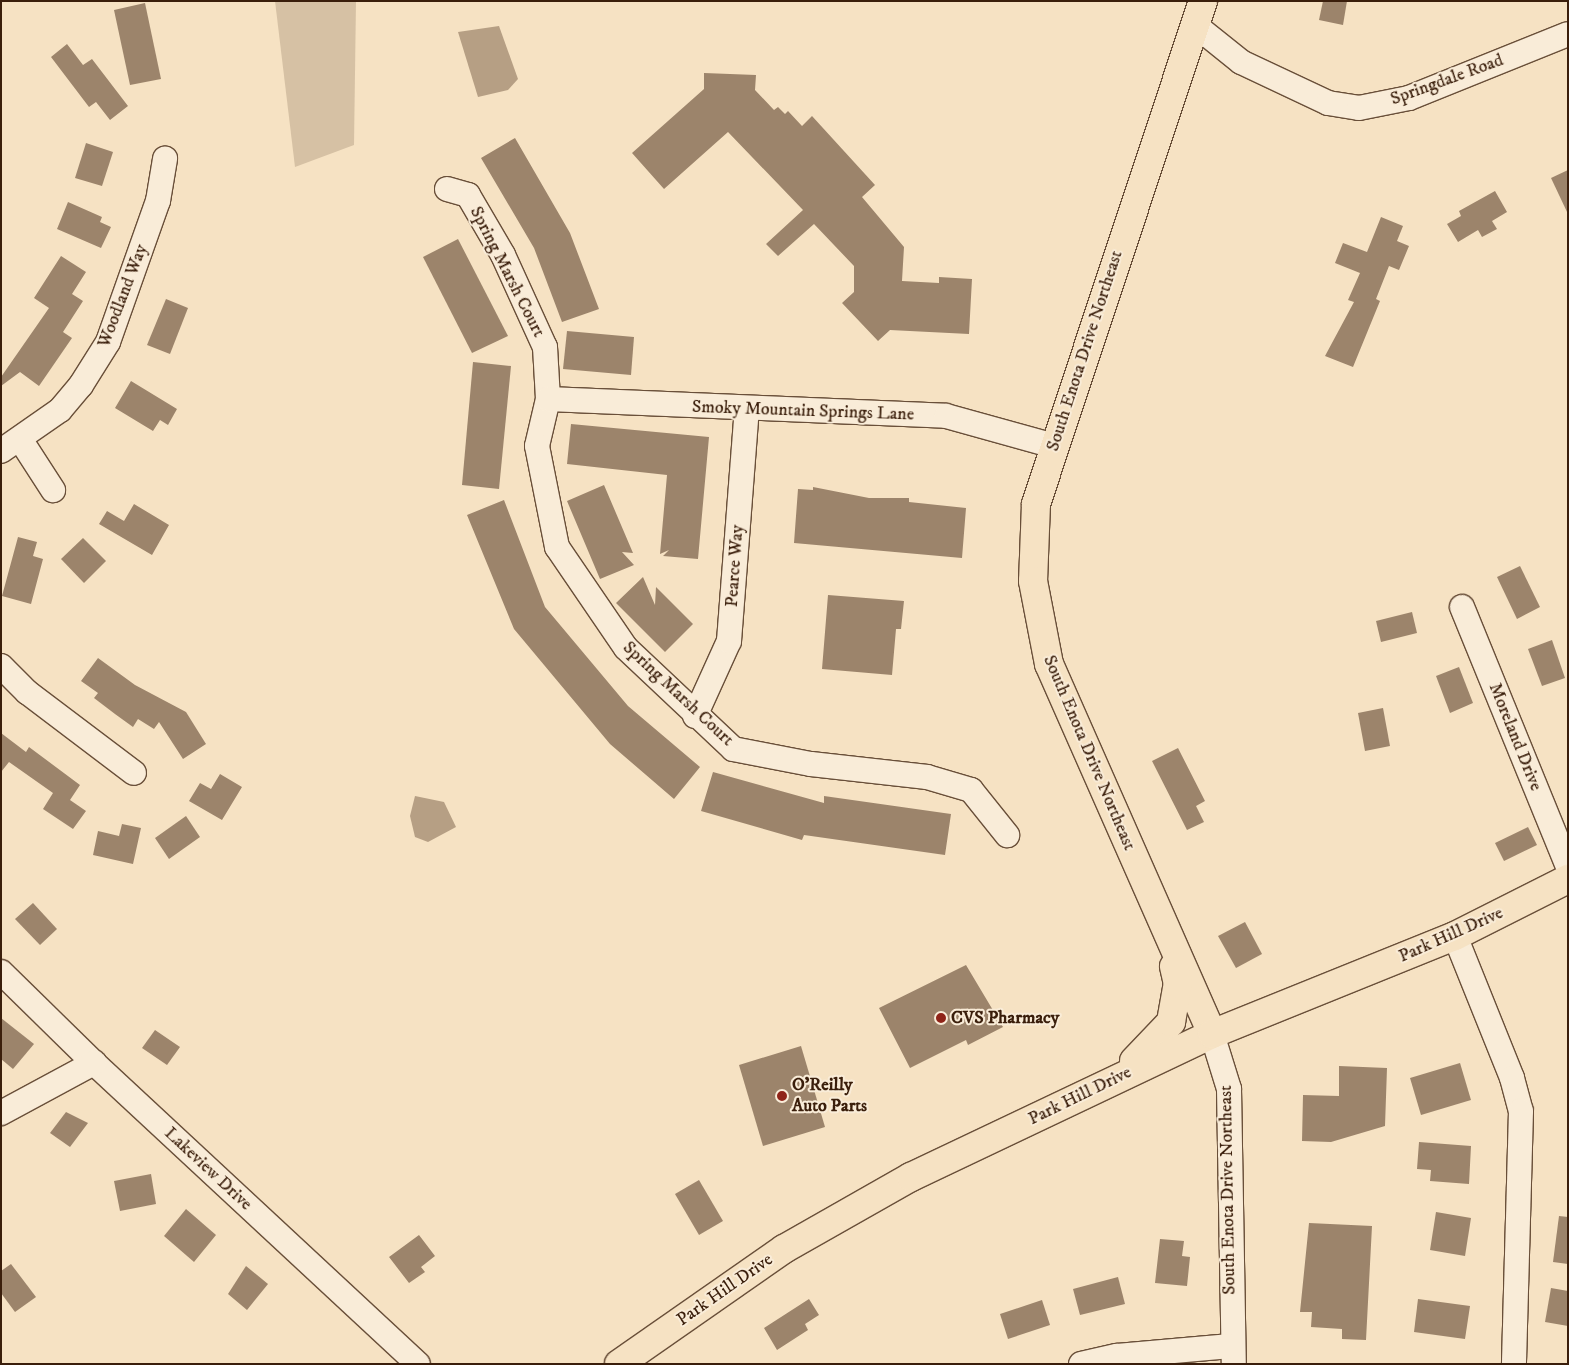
<!DOCTYPE html>
<html>
<head>
<meta charset="utf-8">
<style>
  body { margin:0 }
  #map { position:relative; width:1569px; height:1365px; overflow:hidden; background:#f6e2c3; font-family:"IM FELL DW Pica",serif }
  div>[style] { position:absolute }
  .green>* { inset:0; background:#d6c1a4 }
  .water>* { inset:0; background:#b69f84 }
  .building>* { inset:0; background:#9c846b }
  .roads { filter:drop-shadow(1px 0 #694f39) drop-shadow(-1px 0 #694f39) drop-shadow(0 1px #694f39) drop-shadow(0 -1px #694f39) }
  .minor>* { height:24px; margin:-12px; padding:0 12px; transform-origin:12px; border-radius:12px; background:#f9ecd8 }
  .major>* { height:28px; margin:-14px; padding:0 14px; transform-origin:14px; border-radius:14px; background:#f6e2c3 }
  .dots>* { width:14px; height:14px; translate:-50% -50%; box-sizing:border-box; border:2px solid #f9ecd8; border-radius:50% }
  span { translate:-50% -50%; white-space:nowrap; text-align:center; line-height:1.15; -webkit-text-stroke:4px #f9ecd8; paint-order:stroke }
  .street-label { font-size:18px; color:#3a1e0b }
  .poi-label { font-size:18px; color:#3a1e0b; font-weight:700 }
  .left { translate:0 -50%; text-align:left }
  .frame { position:absolute; inset:0; border:2px solid #3a1e0b; pointer-events:none }
</style>
</head>
<body>
<div id="map">
  <div class="green">
    <div style="clip-path:polygon(275px 1px,356px 1px,354px 145px,295px 167px)"></div>
  </div>
  <div class="water">
    <div style="clip-path:polygon(499px 26px,518px 79px,508px 90px,478px 97px,458px 32px)"></div>
    <div style="clip-path:polygon(415px 796px,444px 802px,456px 827px,428px 842px,415px 837px,410px 816px)"></div>
  </div>
  <div class="building">
    <div style="clip-path:polygon(1323px 1px,1347px 1px,1343px 25px,1319px 20px)"></div>
    <div style="clip-path:polygon(145px 3px,161px 79px,130px 85px,114px 10px)"></div>
    <div style="clip-path:polygon(67px 44px,83px 65px,92px 59px,128px 106px,110px 120px,96px 102px,89px 107px,51px 57px)"></div>
    <div style="clip-path:polygon(704px 73px,756px 75px,755px 90px,774px 110px,778px 107px,785px 114px,788px 111px,802px 126px,812px 116px,875px 185px,862px 197px,904px 247px,902px 281px,939px 283px,939px 277px,972px 279px,969px 334px,890px 330px,878px 341px,842px 303px,854px 292px,854px 266px,814px 224px,778px 256px,766px 244px,803px 210px,728px 132px,664px 189px,632px 153px,704px 89px)"></div>
    <div style="clip-path:polygon(515px 138px,570px 233px,599px 309px,562px 322px,534px 248px,481px 158px)"></div>
    <div style="clip-path:polygon(86px 143px,113px 152px,102px 186px,75px 178px)"></div>
    <div style="clip-path:polygon(1568px 170px,1568px 214px,1551px 178px)"></div>
    <div style="clip-path:polygon(1495px 191px,1507px 212px,1492px 221px,1497px 229px,1482px 237px,1478px 230px,1458px 242px,1447px 224px,1461px 216px,1459px 211px)"></div>
    <div style="clip-path:polygon(68px 202px,102px 217px,100px 222px,111px 227px,101px 248px,57px 229px)"></div>
    <div style="clip-path:polygon(1381px 217px,1403px 226px,1397px 241px,1409px 246px,1399px 270px,1389px 266px,1376px 299px,1380px 301px,1353px 367px,1325px 356px,1354px 302px,1348px 300px,1360px 273px,1335px 263px,1343px 243px,1367px 252px)"></div>
    <div style="clip-path:polygon(458px 239px,508px 336px,472px 353px,423px 257px)"></div>
    <div style="clip-path:polygon(61px 256px,86px 272px,72px 294px,83px 301px,63px 332px,72px 338px,39px 386px,20px 372px,1px 386px,1px 377px,49px 308px,34px 298px)"></div>
    <div style="clip-path:polygon(166px 299px,188px 308px,170px 354px,147px 345px)"></div>
    <div style="clip-path:polygon(567px 331px,634px 337px,631px 375px,563px 369px)"></div>
    <div style="clip-path:polygon(473px 362px,511px 366px,499px 489px,462px 485px)"></div>
    <div style="clip-path:polygon(131px 381px,177px 409px,168px 425px,160px 420px,153px 431px,115px 408px)"></div>
    <div style="clip-path:polygon(571px 424px,709px 437px,698px 559px,663px 556px,669px 550px,660px 554px,667px 475px,567px 464px)"></div>
    <div style="clip-path:polygon(604px 485px,633px 553px,622px 552px,634px 565px,600px 579px,567px 501px)"></div>
    <div style="clip-path:polygon(813px 487px,869px 498px,909px 498px,909px 502px,966px 508px,962px 558px,794px 543px,798px 489px,813px 490px)"></div>
    <div style="clip-path:polygon(504px 500px,545px 607px,628px 706px,700px 767px,674px 799px,610px 744px,514px 629px,467px 515px)"></div>
    <div style="clip-path:polygon(134px 504px,169px 525px,152px 555px,99px 524px,107px 511px,124px 521px)"></div>
    <div style="clip-path:polygon(18px 537px,37px 542px,33px 556px,43px 559px,31px 604px,2px 596px)"></div>
    <div style="clip-path:polygon(83px 538px,106px 561px,84px 583px,61px 559px)"></div>
    <div style="clip-path:polygon(1520px 566px,1540px 607px,1517px 619px,1497px 577px)"></div>
    <div style="clip-path:polygon(643px 577px,655px 605px,656px 587px,693px 624px,665px 652px,616px 603px)"></div>
    <div style="clip-path:polygon(828px 595px,904px 601px,901px 629px,896px 629px,892px 675px,822px 669px)"></div>
    <div style="clip-path:polygon(1412px 612px,1417px 633px,1381px 642px,1376px 621px)"></div>
    <div style="clip-path:polygon(1552px 640px,1565px 678px,1542px 686px,1528px 649px)"></div>
    <div style="clip-path:polygon(98px 658px,135px 685px,186px 712px,206px 744px,183px 759px,159px 722px,154px 729px,138px 719px,133px 727px,115px 714px,94px 698px,98px 693px,81px 681px)"></div>
    <div style="clip-path:polygon(1459px 667px,1473px 703px,1450px 713px,1436px 676px)"></div>
    <div style="clip-path:polygon(1383px 708px,1390px 746px,1365px 751px,1358px 713px)"></div>
    <div style="clip-path:polygon(1px 733px,26px 752px,29px 747px,80px 785px,70px 800px,86px 811px,73px 829px,43px 809px,53px 793px,9px 762px,1px 772px)"></div>
    <div style="clip-path:polygon(1178px 748px,1205px 801px,1196px 806px,1204px 822px,1187px 830px,1152px 761px)"></div>
    <div style="clip-path:polygon(713px 772px,824px 803px,824px 796px,951px 814px,945px 855px,804px 835px,802px 840px,701px 811px)"></div>
    <div style="clip-path:polygon(220px 774px,242px 787px,222px 820px,189px 801px,200px 783px,211px 789px)"></div>
    <div style="clip-path:polygon(186px 816px,200px 837px,169px 859px,155px 838px)"></div>
    <div style="clip-path:polygon(122px 824px,141px 828px,133px 864px,93px 855px,98px 831px,119px 836px)"></div>
    <div style="clip-path:polygon(1528px 827px,1537px 845px,1504px 861px,1495px 843px)"></div>
    <div style="clip-path:polygon(33px 903px,57px 929px,40px 945px,15px 919px)"></div>
    <div style="clip-path:polygon(1245px 922px,1262px 954px,1236px 968px,1218px 936px)"></div>
    <div style="clip-path:polygon(966px 965px,1003px 1027px,968px 1045px,966px 1040px,910px 1068px,879px 1008px)"></div>
    <div style="clip-path:polygon(1px 1018px,34px 1044px,13px 1069px,1px 1059px)"></div>
    <div style="clip-path:polygon(155px 1030px,180px 1047px,167px 1065px,142px 1048px)"></div>
    <div style="clip-path:polygon(801px 1046px,825px 1127px,763px 1146px,739px 1065px)"></div>
    <div style="clip-path:polygon(1460px 1063px,1471px 1100px,1421px 1115px,1410px 1078px)"></div>
    <div style="clip-path:polygon(1339px 1066px,1387px 1068px,1385px 1126px,1331px 1142px,1302px 1141px,1303px 1095px,1339px 1096px)"></div>
    <div style="clip-path:polygon(66px 1112px,88px 1123px,70px 1147px,50px 1133px)"></div>
    <div style="clip-path:polygon(1419px 1142px,1471px 1146px,1469px 1184px,1430px 1181px,1431px 1170px,1417px 1169px)"></div>
    <div style="clip-path:polygon(151px 1174px,156px 1204px,120px 1211px,114px 1181px)"></div>
    <div style="clip-path:polygon(699px 1180px,723px 1221px,699px 1235px,675px 1194px)"></div>
    <div style="clip-path:polygon(186px 1209px,216px 1235px,194px 1262px,164px 1236px)"></div>
    <div style="clip-path:polygon(1436px 1212px,1471px 1218px,1465px 1256px,1430px 1250px)"></div>
    <div style="clip-path:polygon(1559px 1216px,1568px 1217px,1568px 1264px,1553px 1262px)"></div>
    <div style="clip-path:polygon(1309px 1223px,1372px 1226px,1366px 1340px,1342px 1339px,1342px 1329px,1311px 1327px,1312px 1312px,1300px 1312px)"></div>
    <div style="clip-path:polygon(419px 1235px,435px 1256px,421px 1267px,425px 1272px,409px 1283px,389px 1257px)"></div>
    <div style="clip-path:polygon(1160px 1239px,1184px 1241px,1182px 1256px,1190px 1257px,1187px 1286px,1155px 1283px)"></div>
    <div style="clip-path:polygon(11px 1264px,36px 1297px,15px 1312px,1px 1293px,1px 1271px)"></div>
    <div style="clip-path:polygon(246px 1266px,268px 1284px,247px 1310px,228px 1294px)"></div>
    <div style="clip-path:polygon(1118px 1277px,1125px 1304px,1080px 1315px,1073px 1289px)"></div>
    <div style="clip-path:polygon(1551px 1288px,1568px 1291px,1568px 1326px,1545px 1322px)"></div>
    <div style="clip-path:polygon(809px 1299px,819px 1315px,805px 1324px,808px 1330px,777px 1350px,764px 1328px)"></div>
    <div style="clip-path:polygon(1418px 1299px,1470px 1306px,1465px 1339px,1414px 1332px)"></div>
    <div style="clip-path:polygon(1042px 1300px,1050px 1325px,1008px 1339px,1000px 1314px)"></div>
  </div>
  <div class="roads">
    <div class="minor">
      <div style="left:1195px;top:25px;width:59px;rotate:38.8deg"></div>
      <div style="left:1241px;top:62px;width:96px;rotate:25.2deg"></div>
      <div style="left:1328px;top:103px;width:31px;rotate:9deg"></div>
      <div style="left:1359px;top:108px;width:51px;rotate:-11.3deg"></div>
      <div style="left:1409px;top:98px;width:171px;rotate:-21.9deg"></div>
      <div style="left:447px;top:189px;width:22px;rotate:16deg"></div>
      <div style="left:468px;top:195px;width:69px;rotate:59.7deg"></div>
      <div style="left:503px;top:255px;width:101px;rotate:65.5deg"></div>
      <div style="left:545px;top:347px;width:52px;rotate:86.7deg"></div>
      <div style="left:548px;top:399px;width:48px;rotate:103.2deg"></div>
      <div style="left:537px;top:446px;width:103px;rotate:78.8deg"></div>
      <div style="left:557px;top:547px;width:122px;rotate:55.7deg"></div>
      <div style="left:626px;top:648px;width:147px;rotate:43.3deg"></div>
      <div style="left:733px;top:749px;width:79px;rotate:10.9deg"></div>
      <div style="left:811px;top:764px;width:117px;rotate:6.4deg"></div>
      <div style="left:927px;top:777px;width:46px;rotate:16.5deg"></div>
      <div style="left:971px;top:790px;width:58px;rotate:51.3deg"></div>
      <div style="left:548px;top:399px;width:398px;rotate:2.4deg"></div>
      <div style="left:946px;top:416px;width:112px;rotate:15.5deg"></div>
      <div style="left:20px;top:439px;width:61px;rotate:57.1deg"></div>
      <div style="left:1px;top:451px;width:72px;rotate:-34.8deg"></div>
      <div style="left:60px;top:410px;width:33px;rotate:-50deg"></div>
      <div style="left:81px;top:385px;width:51px;rotate:-57.9deg"></div>
      <div style="left:108px;top:342px;width:150px;rotate:-70.5deg"></div>
      <div style="left:158px;top:201px;width:43px;rotate:-80.5deg"></div>
      <div style="left:1462px;top:607px;width:281px;rotate:67.8deg"></div>
      <div style="left:1px;top:666px;width:37px;rotate:45deg"></div>
      <div style="left:27px;top:692px;width:134px;rotate:37.1deg"></div>
      <div style="left:695px;top:716px;width:82px;rotate:-65.6deg"></div>
      <div style="left:729px;top:641px;width:233px;rotate:-85.6deg"></div>
      <div style="left:1455px;top:936px;width:153px;rotate:68.1deg"></div>
      <div style="left:1512px;top:1078px;width:34px;rotate:75deg"></div>
      <div style="left:1521px;top:1111px;width:253px;rotate:91.6deg"></div>
      <div style="left:1px;top:972px;width:130px;rotate:44.4deg"></div>
      <div style="left:94px;top:1063px;width:442px;rotate:42.9deg"></div>
      <div style="left:1212px;top:1034px;width:58px;rotate:72.8deg"></div>
      <div style="left:1229px;top:1089px;width:275px;rotate:89deg"></div>
      <div style="left:1px;top:1113px;width:106px;rotate:-28.3deg"></div>
      <div style="left:1081px;top:1364px;width:37px;rotate:-13deg"></div>
      <div style="left:1117px;top:1356px;width:114px;rotate:-5deg"></div>
    </div>
    <div class="major">
      <div style="left:1203px;top:1px;width:530px;rotate:108.37deg"></div>
      <div style="left:1036px;top:504px;width:77px;rotate:92.2deg"></div>
      <div style="left:1033px;top:581px;width:85px;rotate:79.1deg"></div>
      <div style="left:1049px;top:664px;width:404px;rotate:66.2deg"></div>
      <div style="left:1134px;top:1061px;width:54px;rotate:-46.5deg"></div>
      <div style="left:1171px;top:1022px;width:39px;rotate:-80deg"></div>
      <div style="left:1178px;top:984px;width:18px;rotate:-103deg"></div>
      <div style="left:619px;top:1364px;width:201px;rotate:-34.9deg"></div>
      <div style="left:784px;top:1249px;width:146px;rotate:-29.6deg"></div>
      <div style="left:911px;top:1177px;width:333px;rotate:-25.4deg"></div>
      <div style="left:1212px;top:1034px;width:262px;rotate:-22deg"></div>
      <div style="left:1455px;top:936px;width:127px;rotate:-26.8deg"></div>
    </div>
  </div>
  <div class="dots">
    <div style="left:941px;top:1018px;background:#8f2418"></div>
    <div style="left:782px;top:1096px;background:#8f2418"></div>
  </div>
  <div class="street-label">
    <span style="left:1447px;top:80px;rotate:-20deg">Springdale Road</span>
    <span style="left:507px;top:272px;rotate:63deg">Spring Marsh Court</span>
    <span style="left:123px;top:296px;rotate:-69deg">Woodland Way</span>
    <span style="left:1085px;top:351px;rotate:-72deg">South Enota Drive Northeast</span>
    <span style="left:803px;top:411px;rotate:2deg">Smoky Mountain Springs Lane</span>
    <span style="left:735px;top:566px;rotate:-86deg">Pearce Way</span>
    <span style="left:678px;top:694px;rotate:43deg">Spring Marsh Court</span>
    <span style="left:1515px;top:737px;rotate:68deg">Moreland Drive</span>
    <span style="left:1089px;top:753px;rotate:67deg">South Enota Drive Northeast</span>
    <span style="left:1451px;top:935px;rotate:-24deg">Park Hill Drive</span>
    <span style="left:1080px;top:1096px;rotate:-26deg">Park Hill Drive</span>
    <span style="left:208px;top:1169px;rotate:43deg">Lakeview Drive</span>
    <span style="left:1228px;top:1190px;rotate:-91deg">South Enota Drive Northeast</span>
    <span style="left:725px;top:1290px;rotate:-35deg">Park Hill Drive</span>
  </div>
  <div class="poi-label">
    <span class="left" style="left:951px;top:1018px">CVS Pharmacy</span>
    <span class="left" style="left:792px;top:1096px">O'Reilly<br>Auto Parts</span>
  </div>
  <div class="frame"></div>
</div>
</body>
</html>
